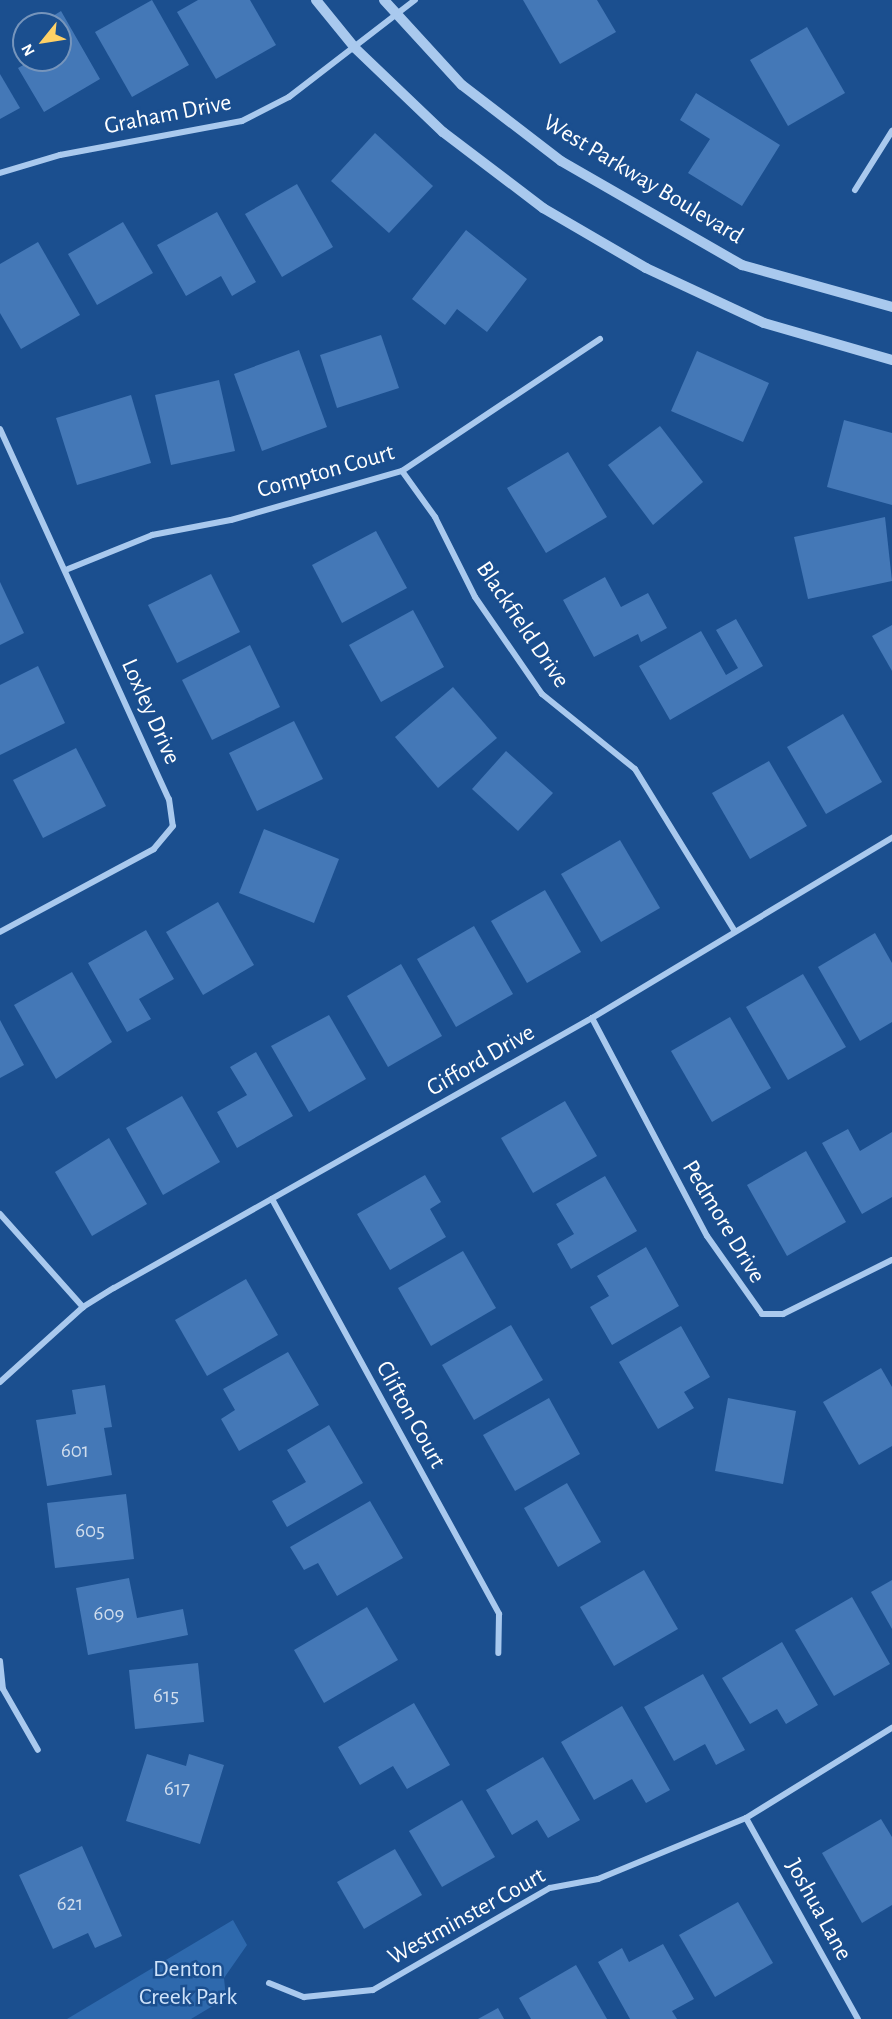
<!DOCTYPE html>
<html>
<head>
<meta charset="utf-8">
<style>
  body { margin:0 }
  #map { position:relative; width:892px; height:2019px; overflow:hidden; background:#1b4f8f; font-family:"Alegreya Sans",sans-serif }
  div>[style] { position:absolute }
  .green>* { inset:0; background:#2e69ad }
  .building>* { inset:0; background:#4478b7 }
  .minor>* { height:6px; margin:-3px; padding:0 3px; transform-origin:3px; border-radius:3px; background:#a9c9ee }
  .tertiary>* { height:10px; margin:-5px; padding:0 5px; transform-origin:5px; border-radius:5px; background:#a9c9ee }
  span { translate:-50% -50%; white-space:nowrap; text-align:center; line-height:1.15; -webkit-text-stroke:5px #1b4f8f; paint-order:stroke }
  .number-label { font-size:21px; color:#d0dded }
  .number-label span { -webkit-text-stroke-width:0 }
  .street-label { font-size:24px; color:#fff }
  .park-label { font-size:24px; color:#cfe3fa }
  .north { position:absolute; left:12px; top:12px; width:60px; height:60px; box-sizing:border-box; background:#1b4f8f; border:2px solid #7695bc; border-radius:50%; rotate:240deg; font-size:16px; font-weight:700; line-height:24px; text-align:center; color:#fff }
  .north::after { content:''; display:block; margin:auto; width:21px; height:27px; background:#ffd166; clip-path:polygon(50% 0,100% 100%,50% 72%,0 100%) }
</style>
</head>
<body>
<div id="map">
  <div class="green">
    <div style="clip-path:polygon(233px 1920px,247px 1945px,224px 1978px,226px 1998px,191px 2019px,67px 2019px)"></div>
  </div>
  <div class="building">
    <div style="clip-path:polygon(152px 0,189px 65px,132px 97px,95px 32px)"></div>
    <div style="clip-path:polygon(198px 0,250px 0,276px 45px,216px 79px,177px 12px)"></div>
    <div style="clip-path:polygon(523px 0,597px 0,616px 32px,560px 64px)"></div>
    <div style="clip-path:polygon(61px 11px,100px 79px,44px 112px,18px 68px,32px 60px,60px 60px,60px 24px,40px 24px)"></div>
    <div style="clip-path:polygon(807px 27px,845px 93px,788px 126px,750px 60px)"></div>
    <div style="clip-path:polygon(0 74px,20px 108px,0 119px)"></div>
    <div style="clip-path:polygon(696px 93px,780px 145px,742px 206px,688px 173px,710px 139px,680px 120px)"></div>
    <div style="clip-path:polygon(375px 133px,433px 186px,389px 233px,331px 181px)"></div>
    <div style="clip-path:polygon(297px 184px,333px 247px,282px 277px,245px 214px)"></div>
    <div style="clip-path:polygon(217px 212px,256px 282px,232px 296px,221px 276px,186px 296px,157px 245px)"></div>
    <div style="clip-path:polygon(123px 222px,153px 273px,97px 305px,68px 254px)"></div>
    <div style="clip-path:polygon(466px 230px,527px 279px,487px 332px,457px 309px,445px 325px,412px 299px)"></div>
    <div style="clip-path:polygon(38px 242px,80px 315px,21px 349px,0 313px,0 264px)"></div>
    <div style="clip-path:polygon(381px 335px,399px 388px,337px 408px,320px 355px)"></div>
    <div style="clip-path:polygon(299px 350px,327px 427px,262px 451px,234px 374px)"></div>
    <div style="clip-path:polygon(697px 351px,769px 383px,743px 442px,671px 411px)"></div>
    <div style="clip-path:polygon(219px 380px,235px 451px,171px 465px,155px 395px)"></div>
    <div style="clip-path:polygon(131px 395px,151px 463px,77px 485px,56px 418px)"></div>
    <div style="clip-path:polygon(844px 420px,892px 433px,892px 505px,827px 487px)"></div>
    <div style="clip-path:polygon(660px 426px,703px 482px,653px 525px,608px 465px)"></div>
    <div style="clip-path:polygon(568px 452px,607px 517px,546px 553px,507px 488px)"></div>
    <div style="clip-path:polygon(885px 517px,892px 581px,808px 599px,794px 537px)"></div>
    <div style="clip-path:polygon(376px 531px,407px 588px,342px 623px,312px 565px)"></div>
    <div style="clip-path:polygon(211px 574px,240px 632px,177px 663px,148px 605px)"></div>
    <div style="clip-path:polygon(605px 577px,621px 607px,648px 593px,667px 628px,641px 642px,638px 634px,594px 657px,563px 600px)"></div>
    <div style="clip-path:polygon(0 582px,24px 633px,0 645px)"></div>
    <div style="clip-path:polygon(413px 610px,444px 667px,381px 702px,349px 645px)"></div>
    <div style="clip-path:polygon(736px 619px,763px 666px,670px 720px,639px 666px,701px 631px,726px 675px,738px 668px,716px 630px)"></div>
    <div style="clip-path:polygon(892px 625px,892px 671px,872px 636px)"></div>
    <div style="clip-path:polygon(250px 645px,280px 707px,212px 740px,182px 680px)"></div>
    <div style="clip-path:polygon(38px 666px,65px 723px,0 755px,0 685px)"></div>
    <div style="clip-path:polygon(453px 687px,497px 738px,438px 788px,395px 737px)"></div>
    <div style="clip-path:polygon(843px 714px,882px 782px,826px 814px,787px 747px)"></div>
    <div style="clip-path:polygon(294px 721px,323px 779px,257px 811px,229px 753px)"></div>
    <div style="clip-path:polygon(76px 748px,106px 806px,43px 838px,13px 780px)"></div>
    <div style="clip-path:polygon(506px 751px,553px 793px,518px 831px,472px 789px)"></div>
    <div style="clip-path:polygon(769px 761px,807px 826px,750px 859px,712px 793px)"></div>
    <div style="clip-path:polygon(264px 829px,339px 859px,314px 923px,239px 893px)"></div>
    <div style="clip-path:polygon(620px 840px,660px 908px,601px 942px,561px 874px)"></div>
    <div style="clip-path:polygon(545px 890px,581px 952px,527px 983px,491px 921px)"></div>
    <div style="clip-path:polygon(218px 902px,254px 965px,203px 995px,166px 932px)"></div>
    <div style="clip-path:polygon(474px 926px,513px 994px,456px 1027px,417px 959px)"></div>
    <div style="clip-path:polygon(146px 930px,174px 979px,139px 999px,151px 1019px,127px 1032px,88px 963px)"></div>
    <div style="clip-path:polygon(875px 933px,892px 963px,892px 1022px,860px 1041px,818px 967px)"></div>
    <div style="clip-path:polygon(401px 964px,442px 1036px,388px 1067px,347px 996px)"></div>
    <div style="clip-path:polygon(72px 972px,112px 1042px,56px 1079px,14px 1005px)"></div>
    <div style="clip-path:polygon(803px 974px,846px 1047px,788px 1080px,746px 1007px)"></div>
    <div style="clip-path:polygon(329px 1015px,366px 1079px,309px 1112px,271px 1046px)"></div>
    <div style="clip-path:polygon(730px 1017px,771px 1088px,712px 1122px,671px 1051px)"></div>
    <div style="clip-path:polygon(0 1020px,24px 1065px,0 1078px)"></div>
    <div style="clip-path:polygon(256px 1052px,293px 1116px,237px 1148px,217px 1112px,247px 1095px,230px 1067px)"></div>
    <div style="clip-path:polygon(182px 1096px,220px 1162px,163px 1195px,126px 1128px)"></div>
    <div style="clip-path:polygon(565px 1101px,597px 1156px,533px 1193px,501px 1138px)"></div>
    <div style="clip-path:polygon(848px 1129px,860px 1151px,892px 1132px,892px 1197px,862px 1214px,822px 1143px)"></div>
    <div style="clip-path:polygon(109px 1138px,147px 1204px,92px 1236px,55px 1172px)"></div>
    <div style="clip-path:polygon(806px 1151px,846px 1222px,787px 1256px,747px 1185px)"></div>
    <div style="clip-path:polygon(425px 1175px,441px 1202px,430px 1209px,446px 1237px,390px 1270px,357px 1214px)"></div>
    <div style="clip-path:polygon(605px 1176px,637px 1231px,571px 1269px,557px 1244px,574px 1234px,556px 1204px)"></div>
    <div style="clip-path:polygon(646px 1247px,679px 1306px,612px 1345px,590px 1307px,609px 1296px,597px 1276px)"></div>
    <div style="clip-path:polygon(463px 1251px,496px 1308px,431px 1346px,398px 1288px)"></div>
    <div style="clip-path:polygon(246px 1279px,278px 1335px,207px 1376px,175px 1320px)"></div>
    <div style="clip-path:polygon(511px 1325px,543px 1380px,474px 1420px,442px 1365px)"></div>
    <div style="clip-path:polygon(681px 1326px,710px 1377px,684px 1392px,694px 1408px,658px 1429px,619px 1362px)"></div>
    <div style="clip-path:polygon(288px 1352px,319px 1405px,239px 1451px,221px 1419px,235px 1410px,223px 1389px)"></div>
    <div style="clip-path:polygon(881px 1368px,892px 1387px,892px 1446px,859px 1465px,823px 1402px)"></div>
    <div style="clip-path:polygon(105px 1385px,112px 1427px,104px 1428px,112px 1475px,47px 1486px,36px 1420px,76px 1414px,72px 1390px)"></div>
    <div style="clip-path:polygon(549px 1398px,580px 1454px,515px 1491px,483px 1435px)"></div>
    <div style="clip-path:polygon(728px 1398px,796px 1411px,783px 1484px,715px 1471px)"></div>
    <div style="clip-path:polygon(329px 1425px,363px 1483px,287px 1527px,272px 1501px,306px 1482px,287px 1450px)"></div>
    <div style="clip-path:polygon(567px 1483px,601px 1542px,558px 1567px,524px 1508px)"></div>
    <div style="clip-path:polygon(126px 1494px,134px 1559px,55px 1568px,47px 1503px)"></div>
    <div style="clip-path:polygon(370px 1501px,403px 1558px,337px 1596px,318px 1563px,304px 1570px,290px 1547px)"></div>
    <div style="clip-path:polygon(644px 1570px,678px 1629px,614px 1666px,580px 1607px)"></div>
    <div style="clip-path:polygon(129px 1578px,137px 1618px,183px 1609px,188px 1635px,88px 1655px,76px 1588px)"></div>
    <div style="clip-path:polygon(892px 1580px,892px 1629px,871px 1592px)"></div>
    <div style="clip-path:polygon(852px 1597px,890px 1664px,834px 1696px,795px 1630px)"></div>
    <div style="clip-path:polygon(367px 1607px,398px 1660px,324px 1703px,294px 1650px)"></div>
    <div style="clip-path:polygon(782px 1642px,818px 1705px,786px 1724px,777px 1709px,750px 1724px,722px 1678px)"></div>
    <div style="clip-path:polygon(198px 1663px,204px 1722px,135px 1729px,129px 1670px)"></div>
    <div style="clip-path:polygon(703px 1674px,745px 1750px,716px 1765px,705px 1744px,674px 1761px,644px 1707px)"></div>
    <div style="clip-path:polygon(414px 1703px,450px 1765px,407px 1789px,393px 1766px,360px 1785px,338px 1747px)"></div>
    <div style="clip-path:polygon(622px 1706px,670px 1790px,646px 1803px,632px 1779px,594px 1800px,561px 1742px)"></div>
    <div style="clip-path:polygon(147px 1754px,186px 1766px,189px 1754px,224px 1765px,200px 1844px,126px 1821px)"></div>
    <div style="clip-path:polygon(543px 1757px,580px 1820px,548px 1838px,537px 1820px,512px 1835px,486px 1790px)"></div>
    <div style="clip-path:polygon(462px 1800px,495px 1857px,442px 1887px,409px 1831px)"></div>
    <div style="clip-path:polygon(881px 1819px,892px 1837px,892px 1905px,862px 1923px,822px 1853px)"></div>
    <div style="clip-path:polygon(82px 1846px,122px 1936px,95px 1948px,88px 1933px,53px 1949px,19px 1875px)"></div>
    <div style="clip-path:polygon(395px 1849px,422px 1895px,364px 1929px,337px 1882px)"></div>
    <div style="clip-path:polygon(738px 1902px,773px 1963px,715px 1997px,679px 1935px)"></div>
    <div style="clip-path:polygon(663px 1944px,694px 1999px,672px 2011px,677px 2019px,630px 2019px,598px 1962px,622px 1948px,629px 1962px)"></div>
    <div style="clip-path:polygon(576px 1965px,607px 2019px,531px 2019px,519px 1998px)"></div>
    <div style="clip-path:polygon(498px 2008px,504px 2019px,478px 2019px)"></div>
  </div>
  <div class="minor">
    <div style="left:0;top:173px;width:63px;rotate:-16.7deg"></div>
    <div style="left:60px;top:155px;width:185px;rotate:-10.6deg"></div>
    <div style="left:242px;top:121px;width:53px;rotate:-27.1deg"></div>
    <div style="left:289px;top:97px;width:159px;rotate:-37.6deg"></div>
    <div style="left:855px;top:190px;width:70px;rotate:-57.9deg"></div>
    <div style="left:0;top:429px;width:407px;rotate:65.5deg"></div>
    <div style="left:169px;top:799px;width:27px;rotate:82deg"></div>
    <div style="left:173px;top:826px;width:30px;rotate:130deg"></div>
    <div style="left:154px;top:849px;width:175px;rotate:151.7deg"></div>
    <div style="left:402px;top:471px;width:57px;rotate:54.3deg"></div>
    <div style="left:435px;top:517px;width:89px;rotate:63.4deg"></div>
    <div style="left:475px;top:597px;width:118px;rotate:55.4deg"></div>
    <div style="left:542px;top:694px;width:119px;rotate:38.9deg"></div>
    <div style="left:635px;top:769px;width:189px;rotate:58.4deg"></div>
    <div style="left:68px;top:569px;width:91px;rotate:-22deg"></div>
    <div style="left:152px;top:535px;width:80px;rotate:-10.8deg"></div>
    <div style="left:231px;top:520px;width:178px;rotate:-16deg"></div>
    <div style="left:402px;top:471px;width:238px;rotate:-33.7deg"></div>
    <div style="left:592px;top:1018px;width:246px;rotate:62.2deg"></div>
    <div style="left:707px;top:1236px;width:95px;rotate:54.8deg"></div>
    <div style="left:762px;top:1314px;width:21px"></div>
    <div style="left:783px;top:1314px;width:122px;rotate:-26.4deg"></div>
    <div style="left:272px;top:1199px;width:473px;rotate:61.3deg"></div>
    <div style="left:499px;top:1614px;width:39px;rotate:91deg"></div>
    <div style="left:0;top:1214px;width:125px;rotate:48.3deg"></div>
    <div style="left:0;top:1382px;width:112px;rotate:-42.1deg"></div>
    <div style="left:83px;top:1307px;width:36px;rotate:-32deg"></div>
    <div style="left:114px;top:1288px;width:549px;rotate:-29.46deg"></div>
    <div style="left:592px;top:1018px;width:350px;rotate:-31deg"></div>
    <div style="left:0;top:1661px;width:28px;rotate:84deg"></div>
    <div style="left:3px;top:1689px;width:70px;rotate:60.2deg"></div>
    <div style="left:746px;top:1818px;width:230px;rotate:60.9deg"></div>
    <div style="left:269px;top:1983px;width:38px;rotate:22deg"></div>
    <div style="left:304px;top:1997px;width:69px;rotate:-5.8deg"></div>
    <div style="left:373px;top:1990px;width:204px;rotate:-30deg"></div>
    <div style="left:550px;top:1888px;width:49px;rotate:-10.6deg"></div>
    <div style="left:598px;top:1879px;width:160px;rotate:-22.4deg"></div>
    <div style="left:746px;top:1818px;width:172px;rotate:-31.7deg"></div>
  </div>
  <div class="tertiary">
    <div style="left:316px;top:0;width:62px;rotate:50.9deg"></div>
    <div style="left:355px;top:48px;width:122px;rotate:43.7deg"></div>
    <div style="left:443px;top:132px;width:126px;rotate:37.2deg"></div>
    <div style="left:543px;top:208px;width:119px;rotate:30.2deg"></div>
    <div style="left:646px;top:268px;width:130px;rotate:25deg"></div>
    <div style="left:764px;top:323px;width:133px;rotate:16.1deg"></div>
    <div style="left:384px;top:0;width:115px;rotate:47.5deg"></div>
    <div style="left:462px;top:85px;width:125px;rotate:37.5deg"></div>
    <div style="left:561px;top:161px;width:209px;rotate:29.9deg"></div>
    <div style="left:742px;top:265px;width:156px;rotate:15.6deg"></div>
  </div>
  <div class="number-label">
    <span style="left:75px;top:1451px">601</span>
    <span style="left:90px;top:1531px">605</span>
    <span style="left:109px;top:1614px">609</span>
    <span style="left:166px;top:1696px">615</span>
    <span style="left:177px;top:1789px">617</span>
    <span style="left:70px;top:1904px">621</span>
  </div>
  <div class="street-label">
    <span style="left:168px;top:115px;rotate:-11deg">Graham Drive</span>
    <span style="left:643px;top:180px;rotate:31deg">West Parkway Boulevard</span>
    <span style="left:326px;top:472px;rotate:-16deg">Compton Court</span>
    <span style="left:522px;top:625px;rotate:56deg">Blackfield Drive</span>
    <span style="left:150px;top:712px;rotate:66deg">Loxley Drive</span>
    <span style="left:481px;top:1061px;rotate:-30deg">Gifford Drive</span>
    <span style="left:723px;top:1222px;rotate:59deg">Pedmore Drive</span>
    <span style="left:410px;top:1415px;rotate:61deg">Clifton Court</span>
    <span style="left:818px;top:1910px;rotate:61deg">Joshua Lane</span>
    <span style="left:467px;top:1917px;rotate:-29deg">Westminster Court</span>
  </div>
  <div class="park-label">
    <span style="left:188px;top:1984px">Denton<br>Creek Park</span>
  </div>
  <div class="north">N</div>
</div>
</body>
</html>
